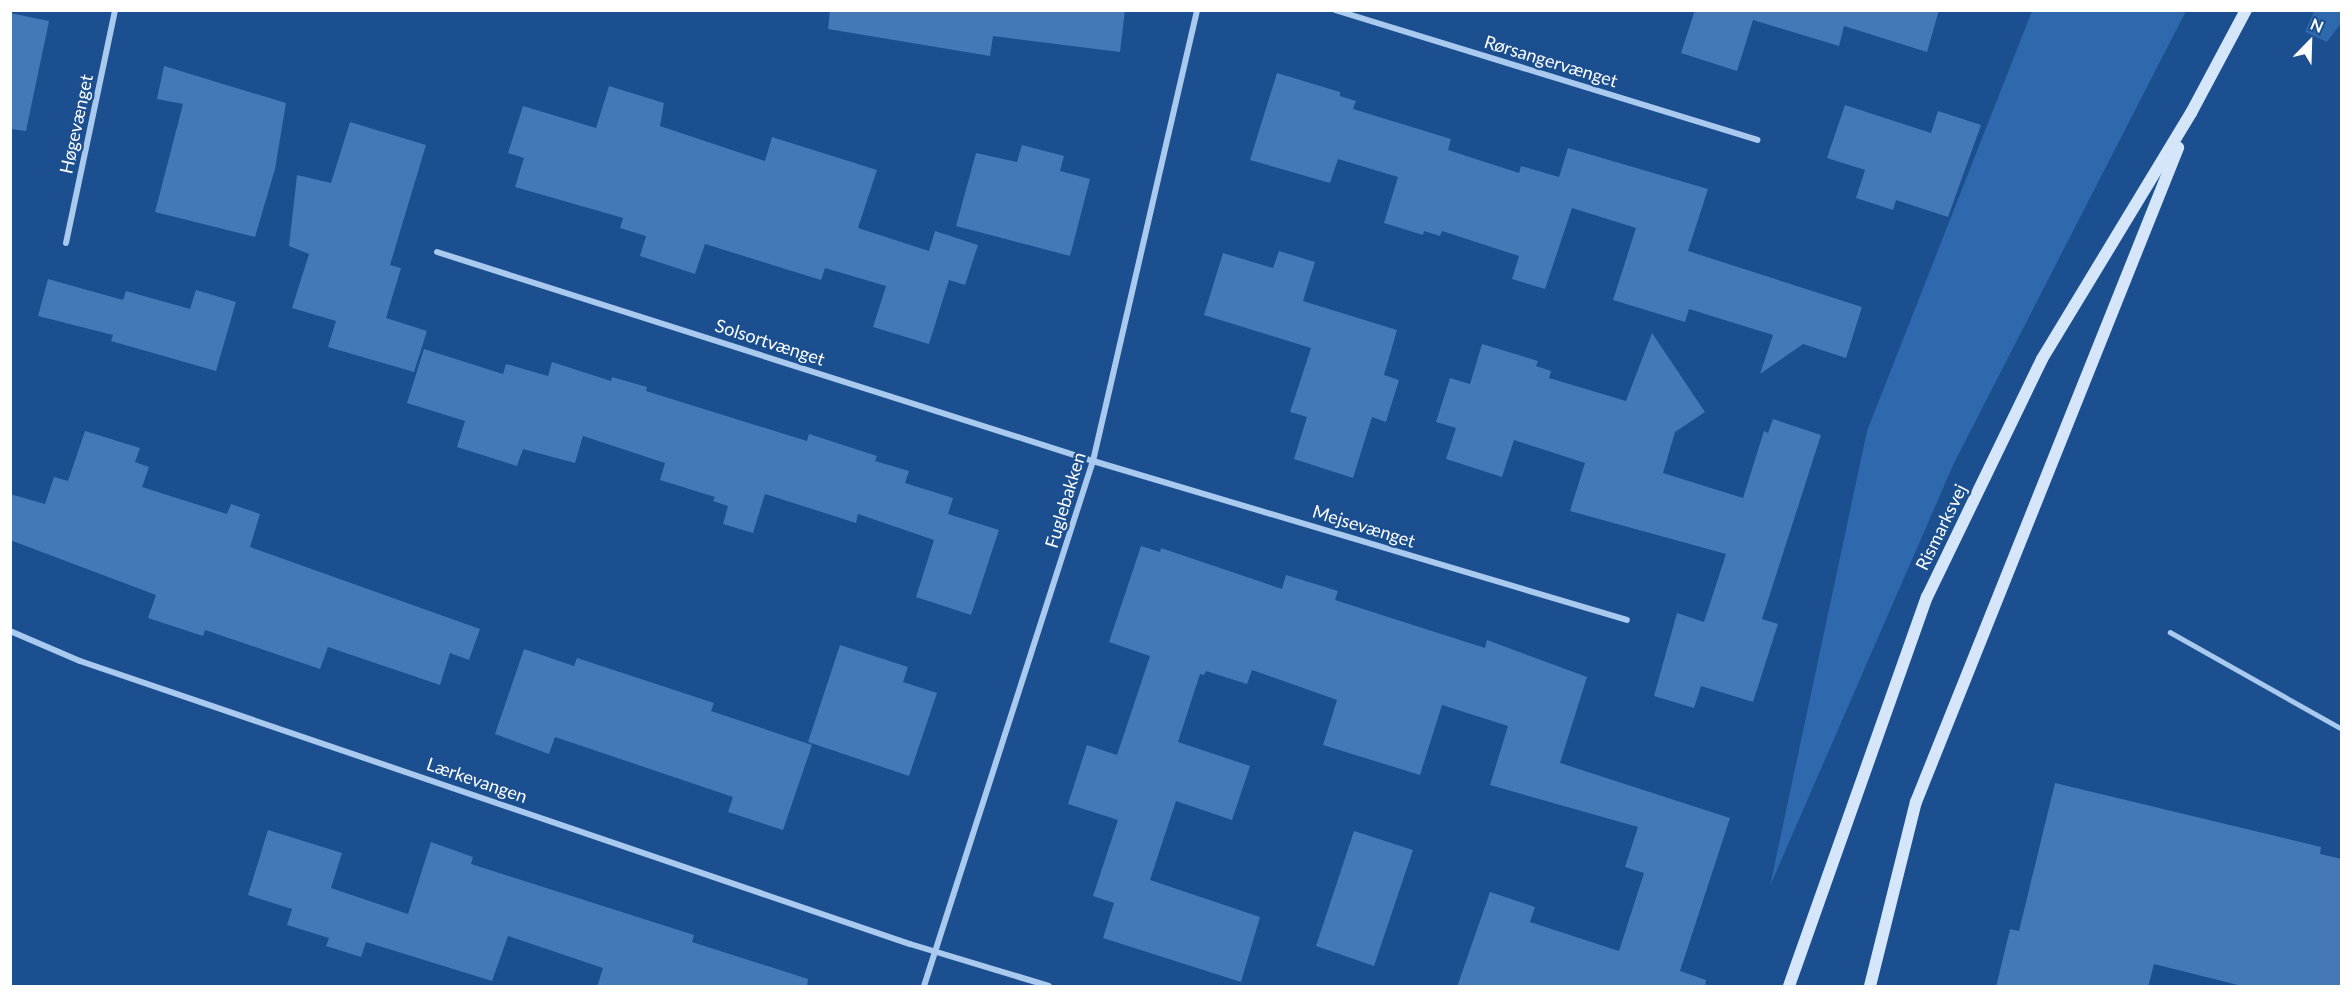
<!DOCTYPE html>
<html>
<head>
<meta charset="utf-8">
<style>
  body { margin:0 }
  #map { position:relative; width:2352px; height:997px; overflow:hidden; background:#1b4f8f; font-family:Lato,sans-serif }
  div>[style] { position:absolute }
  .green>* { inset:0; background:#2e69ad }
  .building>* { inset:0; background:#4478b7 }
  .service>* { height:4.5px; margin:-2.25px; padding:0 2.25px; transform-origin:2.25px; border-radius:2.25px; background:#a9c9ee }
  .minor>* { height:6px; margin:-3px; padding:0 3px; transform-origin:3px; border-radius:3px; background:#a9c9ee }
  .secondary>* { height:12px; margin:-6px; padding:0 6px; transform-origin:6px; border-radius:6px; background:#d6e6fa }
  span { translate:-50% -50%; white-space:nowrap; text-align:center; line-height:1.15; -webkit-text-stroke:5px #1b4f8f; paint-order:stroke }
  .street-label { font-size:18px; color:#fff }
  .frame { position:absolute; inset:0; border:12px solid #fff; pointer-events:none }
  .north { position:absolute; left:2280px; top:12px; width:60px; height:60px; -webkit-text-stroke:4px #1b4f8f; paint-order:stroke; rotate:23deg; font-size:16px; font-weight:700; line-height:24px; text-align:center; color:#fff }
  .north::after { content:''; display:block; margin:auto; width:21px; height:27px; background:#fff; clip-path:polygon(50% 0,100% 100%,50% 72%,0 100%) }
</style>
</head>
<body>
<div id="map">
  <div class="green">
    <div style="clip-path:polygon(2032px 11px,2186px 11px,1954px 463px,1770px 886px,1867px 431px)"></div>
    <div style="clip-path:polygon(2314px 11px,2341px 11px,2341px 23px,2327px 42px,2305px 32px)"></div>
  </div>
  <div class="building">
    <div style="clip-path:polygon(830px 10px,1125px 10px,1120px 52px,993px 36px,990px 56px,828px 29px)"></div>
    <div style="clip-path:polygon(1695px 10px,1939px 10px,1927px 52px,1844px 26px,1839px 46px,1753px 20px,1737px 71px,1681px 53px)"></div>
    <div style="clip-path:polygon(10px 13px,49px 21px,26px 131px,10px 129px)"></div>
    <div style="clip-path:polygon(164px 66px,286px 103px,275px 169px,255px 237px,155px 212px,183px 104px,157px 99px)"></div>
    <div style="clip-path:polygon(1277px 73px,1340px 92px,1340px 96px,1356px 101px,1353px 109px,1451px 139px,1448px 150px,1519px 173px,1521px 166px,1559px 177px,1568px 148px,1708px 189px,1688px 251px,1862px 307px,1846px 358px,1803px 344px,1760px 374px,1773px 335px,1689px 309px,1685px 322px,1613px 300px,1636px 228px,1572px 208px,1545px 289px,1512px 279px,1519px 256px,1442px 231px,1440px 236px,1424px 231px,1423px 235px,1384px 223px,1398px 177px,1338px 159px,1330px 183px,1250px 160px)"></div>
    <div style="clip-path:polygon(609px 86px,664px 103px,660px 126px,765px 161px,772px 137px,877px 170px,858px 228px,929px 251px,935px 231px,978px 245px,965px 285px,949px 280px,929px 344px,873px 327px,886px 286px,825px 268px,821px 280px,705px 244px,695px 274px,640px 256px,646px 236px,620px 228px,623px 218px,515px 187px,524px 158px,508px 153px,523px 106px,596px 128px)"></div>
    <div style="clip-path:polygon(1845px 105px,1931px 133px,1938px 111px,1981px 125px,1948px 217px,1896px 200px,1893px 210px,1856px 198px,1865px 170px,1827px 158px)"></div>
    <div style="clip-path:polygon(350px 122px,426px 145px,390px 265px,401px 268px,386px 318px,427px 331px,414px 372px,328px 347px,336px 321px,292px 308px,309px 254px,289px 246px,297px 175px,331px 183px)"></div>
    <div style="clip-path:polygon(1022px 145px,1064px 156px,1060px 171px,1090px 179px,1070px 256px,956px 226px,976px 153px,1017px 162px)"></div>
    <div style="clip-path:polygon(1279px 251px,1315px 262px,1303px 301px,1397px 330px,1384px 375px,1399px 380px,1386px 422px,1372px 417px,1353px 478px,1294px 459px,1307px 417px,1290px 412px,1311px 348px,1204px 315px,1223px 253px,1273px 268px)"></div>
    <div style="clip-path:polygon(48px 279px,123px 300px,126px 291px,190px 309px,196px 290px,236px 302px,216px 371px,111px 341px,113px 335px,38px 316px)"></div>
    <div style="clip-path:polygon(1652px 333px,1705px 412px,1675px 432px,1663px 473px,1743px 498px,1764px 431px,1768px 433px,1773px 419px,1821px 435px,1762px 619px,1778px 624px,1753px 702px,1701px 686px,1694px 708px,1654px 696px,1677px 613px,1704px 622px,1726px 554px,1570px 511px,1585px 463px,1514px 440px,1502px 477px,1446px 459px,1456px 428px,1436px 422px,1450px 378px,1470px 384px,1482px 344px,1538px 361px,1536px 366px,1551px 371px,1549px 378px,1626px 401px)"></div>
    <div style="clip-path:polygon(424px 349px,503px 374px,506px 364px,548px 376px,552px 362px,611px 381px,612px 377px,647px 387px,646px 391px,807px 441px,809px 434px,877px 456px,875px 461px,909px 471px,905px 483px,953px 498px,948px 514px,999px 530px,971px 615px,916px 597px,934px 540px,858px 514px,856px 523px,765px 494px,753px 533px,723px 524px,728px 506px,713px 501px,715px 497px,660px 480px,665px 463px,583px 436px,575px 463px,523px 449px,517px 466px,457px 447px,465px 421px,407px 403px)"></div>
    <div style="clip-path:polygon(85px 431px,140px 448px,135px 462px,149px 467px,142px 487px,227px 514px,231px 504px,260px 514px,250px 547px,480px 629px,469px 660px,450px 653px,440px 685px,328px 647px,320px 669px,205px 630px,203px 636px,148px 618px,156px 595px,10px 540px,10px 494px,45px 504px,54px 477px,68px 481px)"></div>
    <div style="clip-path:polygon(1141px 546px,1160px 552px,1161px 548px,1282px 589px,1286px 575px,1338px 591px,1335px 600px,1485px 648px,1487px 640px,1587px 677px,1560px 763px,1730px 818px,1680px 971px,1706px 980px,1705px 987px,1457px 987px,1490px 892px,1535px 907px,1530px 922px,1619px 951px,1644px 873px,1625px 867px,1638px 827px,1490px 785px,1508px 726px,1442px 705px,1420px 775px,1323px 745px,1337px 700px,1252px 670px,1247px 684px,1206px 671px,1204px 675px,1200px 674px,1178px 742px,1250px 766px,1232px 820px,1176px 801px,1150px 880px,1260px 917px,1241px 982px,1103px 938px,1114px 903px,1093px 896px,1118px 820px,1068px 804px,1087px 745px,1117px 755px,1150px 656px,1109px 642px)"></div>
    <div style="clip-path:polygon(840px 645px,908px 667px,903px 682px,937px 693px,909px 776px,808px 742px)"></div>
    <div style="clip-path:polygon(524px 649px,574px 666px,577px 658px,714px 703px,711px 711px,812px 745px,783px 830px,728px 812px,733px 797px,555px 737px,549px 754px,495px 734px)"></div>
    <div style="clip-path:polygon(2055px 783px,2321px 847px,2320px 854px,2342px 859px,2342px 987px,2246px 987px,2154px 964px,2148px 987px,1996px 987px,2010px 929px,2019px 931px)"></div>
    <div style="clip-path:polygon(268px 830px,342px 853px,331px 888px,408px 914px,431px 842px,473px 857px,471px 864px,694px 935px,692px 942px,808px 979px,807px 987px,597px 987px,603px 968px,508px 936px,492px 981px,366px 942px,361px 957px,326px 946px,329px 938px,287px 925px,292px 909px,248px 895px)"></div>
    <div style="clip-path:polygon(1354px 831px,1413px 850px,1374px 966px,1316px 946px)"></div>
  </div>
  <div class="service">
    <div style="left:2170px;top:632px;width:197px;rotate:29.4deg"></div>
  </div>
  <div class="minor">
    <div style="left:1335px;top:10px;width:442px;rotate:17.1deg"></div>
    <div style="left:66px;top:243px;width:238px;rotate:-78.1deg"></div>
    <div style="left:437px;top:252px;width:688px;rotate:17.67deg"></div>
    <div style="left:1093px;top:461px;width:557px;rotate:16.58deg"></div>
    <div style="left:10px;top:631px;width:76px;rotate:23.2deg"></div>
    <div style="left:80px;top:661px;width:877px;rotate:18.83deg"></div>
    <div style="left:910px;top:944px;width:145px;rotate:16.8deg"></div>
    <div style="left:924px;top:986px;width:552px;rotate:-72.16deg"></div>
    <div style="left:1093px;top:461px;width:463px;rotate:-77deg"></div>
  </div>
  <div class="secondary">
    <div style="left:1789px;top:986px;width:413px;rotate:-70.5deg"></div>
    <div style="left:1927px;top:597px;width:264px;rotate:-64.2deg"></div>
    <div style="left:2042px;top:359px;width:288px;rotate:-58.8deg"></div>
    <div style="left:2191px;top:113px;width:117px;rotate:-61.9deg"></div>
    <div style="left:1870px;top:986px;width:190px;rotate:-76deg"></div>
    <div style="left:1916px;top:802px;width:705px;rotate:-68.17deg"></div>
  </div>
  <div class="street-label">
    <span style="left:1551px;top:61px;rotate:17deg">Rørsangervænget</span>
    <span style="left:76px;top:124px;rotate:-78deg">Høgevænget</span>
    <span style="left:770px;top:342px;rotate:18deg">Solsortvænget</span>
    <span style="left:1065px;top:500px;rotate:-73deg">Fuglebakken</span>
    <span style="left:1364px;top:526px;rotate:17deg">Mejsevænget</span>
    <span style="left:1941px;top:527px;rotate:-64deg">Rismarksvej</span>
    <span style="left:477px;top:780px;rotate:19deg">Lærkevangen</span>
  </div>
  <div class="frame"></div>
  <div class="north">N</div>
</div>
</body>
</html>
